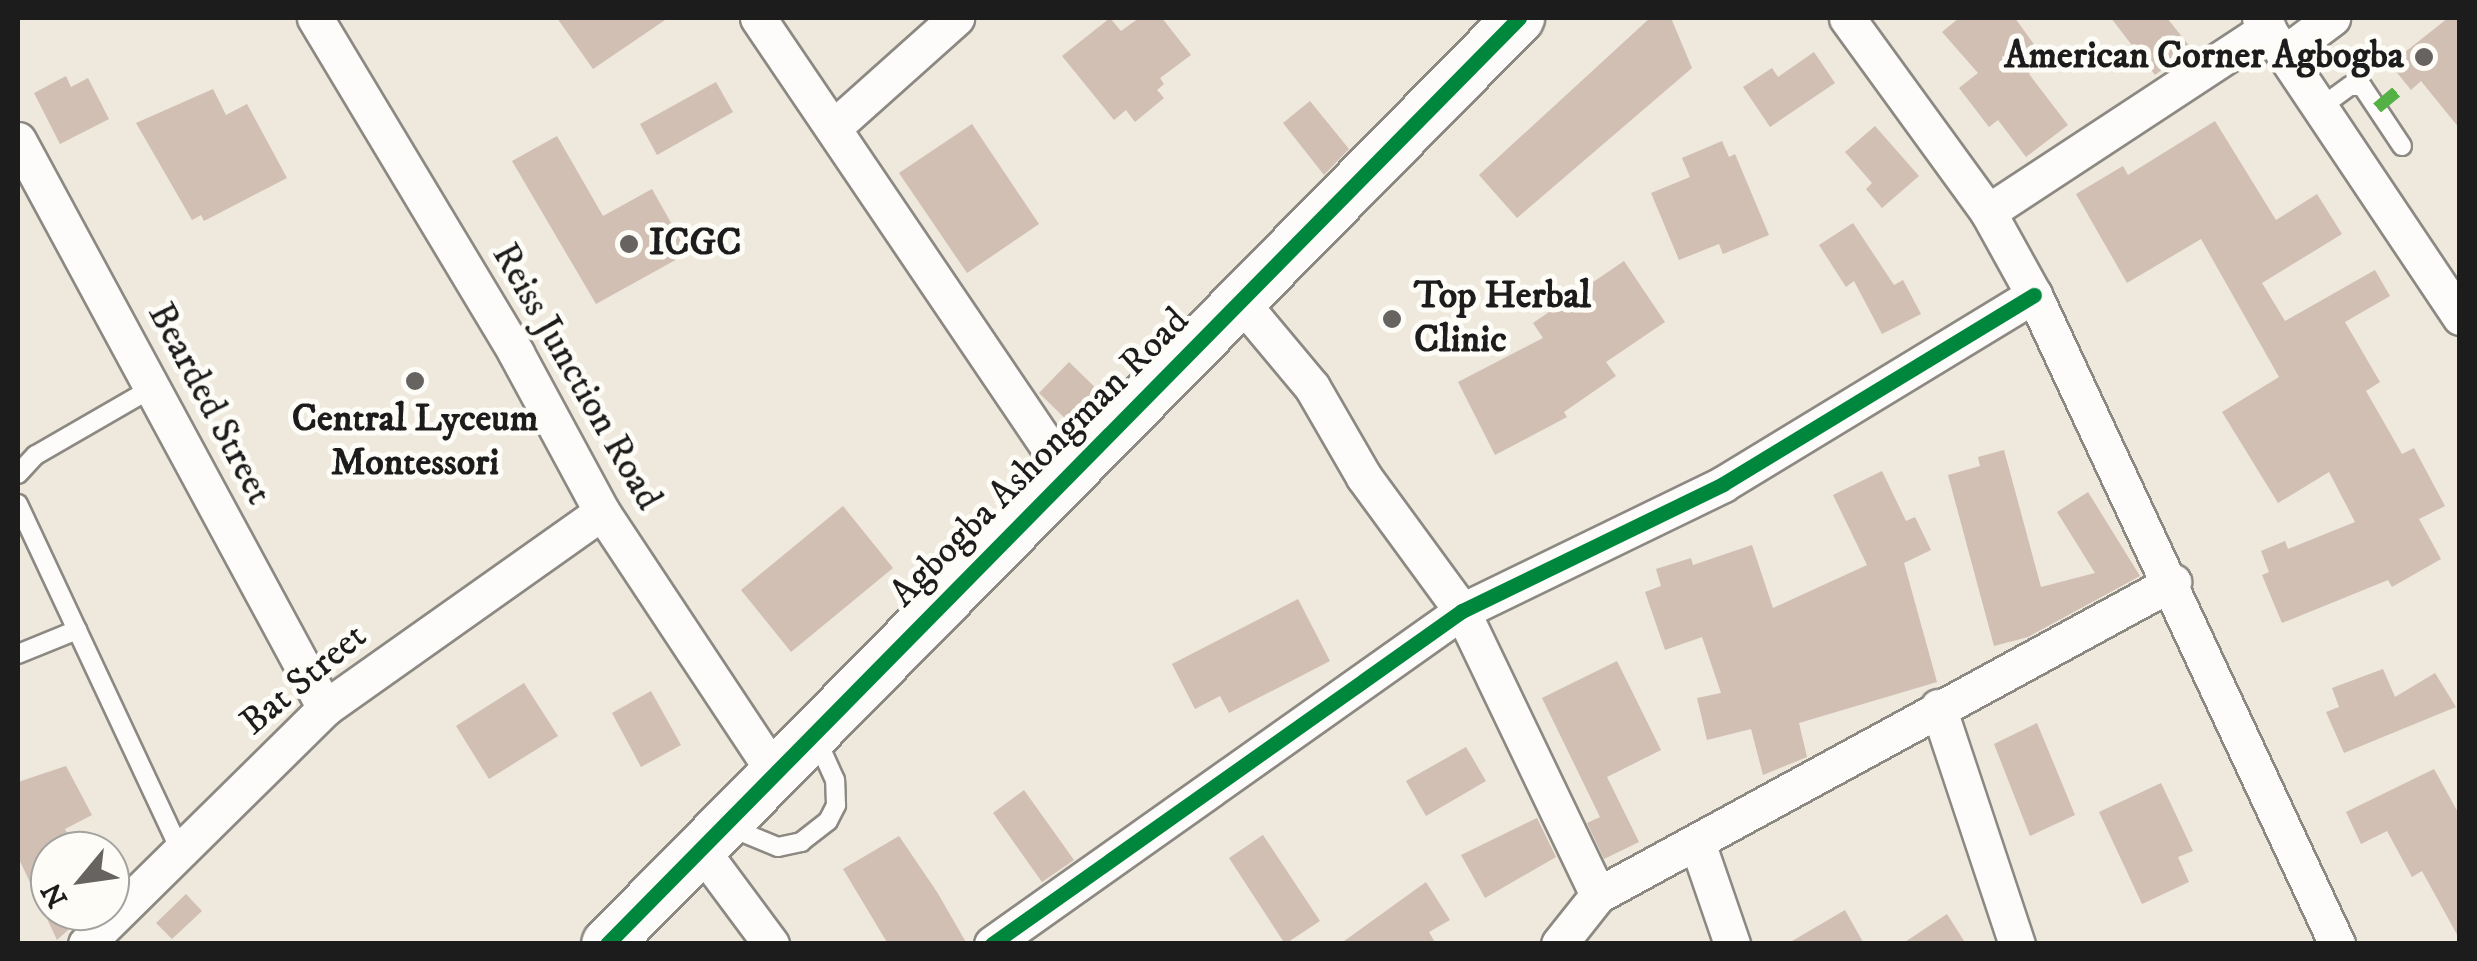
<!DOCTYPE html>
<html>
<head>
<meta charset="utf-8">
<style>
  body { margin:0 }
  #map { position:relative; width:2477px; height:961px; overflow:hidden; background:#efe8dd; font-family:"IM FELL DW Pica",serif }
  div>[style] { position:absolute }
  .building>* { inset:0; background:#d0bfb2 }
  .roads { filter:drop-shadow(2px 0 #8c8983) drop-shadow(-2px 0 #8c8983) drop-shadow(0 2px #8c8983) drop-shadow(0 -2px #8c8983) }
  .lane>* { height:18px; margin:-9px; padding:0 9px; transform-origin:9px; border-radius:9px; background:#fdfcfa }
  .street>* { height:35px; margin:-17.5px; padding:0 17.5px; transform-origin:17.5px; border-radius:17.5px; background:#fdfcfa }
  .secondary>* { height:50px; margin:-25px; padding:0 25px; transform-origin:25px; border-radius:25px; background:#fdfcfa }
  .quiet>* { height:12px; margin-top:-6px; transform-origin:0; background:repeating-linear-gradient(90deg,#55b145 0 25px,transparent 0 37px) }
  .cycleway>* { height:15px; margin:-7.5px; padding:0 7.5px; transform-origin:7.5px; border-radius:7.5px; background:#00873e }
  .dots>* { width:28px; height:28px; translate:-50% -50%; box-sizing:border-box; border:5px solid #fdfcf7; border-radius:50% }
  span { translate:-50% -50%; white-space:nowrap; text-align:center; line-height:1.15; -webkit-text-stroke:10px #fdfcf7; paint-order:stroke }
  .poi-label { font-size:38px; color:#1c1c1c; font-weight:700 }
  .right { translate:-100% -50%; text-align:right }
  .left { translate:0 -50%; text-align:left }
  .street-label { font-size:38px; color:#1c1c1c }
  .frame { position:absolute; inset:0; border:20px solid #1c1c1c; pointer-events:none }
  .north { position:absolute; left:30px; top:831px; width:100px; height:100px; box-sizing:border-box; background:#fdfcf7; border:2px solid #a3a29f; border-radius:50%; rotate:241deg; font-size:28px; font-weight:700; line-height:40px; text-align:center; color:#1c1c1c }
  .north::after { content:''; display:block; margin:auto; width:35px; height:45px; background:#666360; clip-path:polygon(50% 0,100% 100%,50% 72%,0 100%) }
</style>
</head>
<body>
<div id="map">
  <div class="building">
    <div style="clip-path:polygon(557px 18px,668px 18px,593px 69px)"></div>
    <div style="clip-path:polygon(1110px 18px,1121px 31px,1139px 18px,1162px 18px,1191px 55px,1160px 78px,1164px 84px,1157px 90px,1164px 98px,1135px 122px,1126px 110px,1114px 120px,1062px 56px)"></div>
    <div style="clip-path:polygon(1650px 18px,1671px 18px,1692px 68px,1517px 218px,1479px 175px)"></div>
    <div style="clip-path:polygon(1959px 18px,2015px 18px,2046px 61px,2029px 74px,2068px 125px,2026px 157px,1998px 120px,1989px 127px,1959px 88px,1978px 73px,1942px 32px)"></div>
    <div style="clip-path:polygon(2111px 18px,2167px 18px,2191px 48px,2155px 75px)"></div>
    <div style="clip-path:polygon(2448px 18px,2460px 18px,2460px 129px,2421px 81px,2411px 90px,2390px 64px)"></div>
    <div style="clip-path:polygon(1814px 52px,1835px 83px,1770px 127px,1743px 87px,1772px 68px,1778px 77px)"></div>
    <div style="clip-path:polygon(66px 76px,71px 87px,88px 78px,109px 119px,60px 144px,34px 93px)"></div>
    <div style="clip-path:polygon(716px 82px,733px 112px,657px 155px,640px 124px)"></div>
    <div style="clip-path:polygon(213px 89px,226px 115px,247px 104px,287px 178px,204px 221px,201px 215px,192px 220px,136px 123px)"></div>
    <div style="clip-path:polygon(1310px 101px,1349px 149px,1324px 175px,1283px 123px)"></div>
    <div style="clip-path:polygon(2215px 121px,2276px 220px,2317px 194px,2342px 234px,2262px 283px,2285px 321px,2375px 270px,2390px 296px,2345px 322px,2380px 382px,2366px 391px,2402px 454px,2414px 448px,2445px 506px,2419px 519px,2441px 559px,2392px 587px,2388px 580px,2282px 623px,2262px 575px,2269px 572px,2261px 551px,2285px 541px,2288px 549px,2355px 522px,2329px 472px,2278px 503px,2222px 412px,2279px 377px,2201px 239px,2127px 283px,2076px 194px,2123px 166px,2128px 175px)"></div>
    <div style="clip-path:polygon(972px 124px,1039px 224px,967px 273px,899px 173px)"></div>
    <div style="clip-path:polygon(1875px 126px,1919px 176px,1882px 208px,1866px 189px,1872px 183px,1845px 152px)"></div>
    <div style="clip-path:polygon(557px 136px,603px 216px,652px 189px,688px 253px,596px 304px,512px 161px)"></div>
    <div style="clip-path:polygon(1722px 141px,1729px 157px,1735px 154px,1769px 235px,1723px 254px,1719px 244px,1679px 260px,1651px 193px,1690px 177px,1682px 158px)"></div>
    <div style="clip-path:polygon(1853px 223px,1894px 285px,1903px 280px,1921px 314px,1882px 334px,1854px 281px,1846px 287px,1819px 245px)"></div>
    <div style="clip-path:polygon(1624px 261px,1665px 322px,1606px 362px,1616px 376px,1564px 412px,1567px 417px,1495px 455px,1458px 382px,1543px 338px,1533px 323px)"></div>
    <div style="clip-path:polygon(1069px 362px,1105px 397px,1075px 428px,1039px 393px)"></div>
    <div style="clip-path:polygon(2004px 450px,2041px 587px,2095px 573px,2057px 512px,2088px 492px,2140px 576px,2028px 637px,1994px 646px,1948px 475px,1980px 466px,1978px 457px)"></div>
    <div style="clip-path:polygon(1882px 471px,1906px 521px,1915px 517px,1931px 550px,1904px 563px,1937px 682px,1799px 723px,1807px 757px,1763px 775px,1751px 729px,1707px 740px,1697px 698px,1721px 693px,1702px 637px,1665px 650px,1645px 592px,1661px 586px,1656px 569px,1691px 558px,1693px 565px,1752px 545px,1773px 608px,1867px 565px,1833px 495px)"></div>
    <div style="clip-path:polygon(843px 506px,893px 568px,791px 652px,741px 590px)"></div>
    <div style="clip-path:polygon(1298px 599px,1330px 661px,1229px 713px,1220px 696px,1195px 709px,1172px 664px)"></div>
    <div style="clip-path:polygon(1617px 661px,1661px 750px,1607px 777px,1639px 842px,1604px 859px,1587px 823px,1600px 817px,1542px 698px)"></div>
    <div style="clip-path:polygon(2383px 669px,2395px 697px,2435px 673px,2456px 707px,2344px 753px,2326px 712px,2339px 707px,2332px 688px)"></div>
    <div style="clip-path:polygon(524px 683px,558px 736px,489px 779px,456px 726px)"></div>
    <div style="clip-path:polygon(651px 691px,681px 745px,641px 767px,612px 713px)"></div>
    <div style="clip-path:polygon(2037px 723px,2075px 815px,2030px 836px,1994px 744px)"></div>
    <div style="clip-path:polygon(1466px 747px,1486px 781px,1426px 816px,1406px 781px)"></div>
    <div style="clip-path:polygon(66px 766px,92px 815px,65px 829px,77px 851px,50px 851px,50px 911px,89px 911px,57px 940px,18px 857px,18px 782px)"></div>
    <div style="clip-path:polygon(2434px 769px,2460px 816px,2460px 940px,2422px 871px,2412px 877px,2387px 831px,2361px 844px,2346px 812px)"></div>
    <div style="clip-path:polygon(2161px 783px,2193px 851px,2178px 857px,2189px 882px,2142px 904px,2099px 812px)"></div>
    <div style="clip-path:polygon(1024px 790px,1074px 860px,1042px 882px,993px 813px)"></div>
    <div style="clip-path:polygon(1537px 818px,1556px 857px,1485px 898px,1461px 855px)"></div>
    <div style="clip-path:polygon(1263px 835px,1320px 921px,1285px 944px,1229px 858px)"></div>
    <div style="clip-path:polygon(899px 836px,937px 892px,967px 944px,888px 944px,843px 869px)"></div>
    <div style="clip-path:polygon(1426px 882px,1450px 920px,1429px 932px,1436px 944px,1340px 944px)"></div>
    <div style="clip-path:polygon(186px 894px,202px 911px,172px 939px,156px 923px)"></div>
    <div style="clip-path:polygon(1845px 910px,1864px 944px,1787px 944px)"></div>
    <div style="clip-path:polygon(1947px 914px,1966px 944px,1902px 944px)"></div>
  </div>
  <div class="roads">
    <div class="lane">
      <div style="left:2321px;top:107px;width:36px;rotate:-36deg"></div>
      <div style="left:2350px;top:86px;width:12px"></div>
      <div style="left:2362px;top:86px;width:72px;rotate:56.3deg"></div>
      <div style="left:18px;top:474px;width:26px;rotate:-47deg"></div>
      <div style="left:36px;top:455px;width:134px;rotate:-30deg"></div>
      <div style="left:18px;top:504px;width:382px;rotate:64.9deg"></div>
      <div style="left:18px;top:654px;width:64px;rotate:-22.1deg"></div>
      <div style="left:727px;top:826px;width:55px;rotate:22.4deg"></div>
      <div style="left:778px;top:847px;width:24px;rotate:-12deg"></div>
      <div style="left:801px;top:842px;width:34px;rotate:-38deg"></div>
      <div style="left:828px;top:821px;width:18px;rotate:-63deg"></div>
      <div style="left:836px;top:805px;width:25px;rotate:-92deg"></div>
      <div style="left:835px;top:780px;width:48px;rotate:-114.4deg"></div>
    </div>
    <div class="street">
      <div style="left:315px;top:18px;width:391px;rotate:59deg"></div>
      <div style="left:516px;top:353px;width:181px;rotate:61.6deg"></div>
      <div style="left:602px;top:512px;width:312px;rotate:56.5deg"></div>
      <div style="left:758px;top:18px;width:553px;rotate:55.91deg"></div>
      <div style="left:1847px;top:18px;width:240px;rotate:54deg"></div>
      <div style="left:1988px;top:212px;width:95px;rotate:61deg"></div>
      <div style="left:2034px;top:295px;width:716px;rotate:64.97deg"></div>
      <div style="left:2260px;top:18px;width:360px;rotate:56.2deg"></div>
      <div style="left:2285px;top:53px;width:59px;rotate:-36.7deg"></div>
      <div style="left:834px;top:127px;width:164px;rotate:-41.8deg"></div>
      <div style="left:18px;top:140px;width:646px;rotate:61.61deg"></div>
      <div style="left:1988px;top:212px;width:335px;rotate:-33.3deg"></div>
      <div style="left:1241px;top:302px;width:111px;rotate:50.1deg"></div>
      <div style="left:1312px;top:387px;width:104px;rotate:60deg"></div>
      <div style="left:1364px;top:477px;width:166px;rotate:53.8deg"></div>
      <div style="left:1462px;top:611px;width:315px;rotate:64.4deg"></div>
      <div style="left:1938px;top:707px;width:250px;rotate:71.6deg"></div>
      <div style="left:1698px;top:845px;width:105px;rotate:71deg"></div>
      <div style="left:699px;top:847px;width:121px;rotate:53.4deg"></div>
      <div style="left:86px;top:944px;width:336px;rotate:-44.6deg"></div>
      <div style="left:325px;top:708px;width:339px;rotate:-35.3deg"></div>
      <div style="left:992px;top:944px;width:576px;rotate:-35.32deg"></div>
      <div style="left:1462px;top:611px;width:290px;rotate:-25.9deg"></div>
      <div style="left:1723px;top:484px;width:364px;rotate:-31.3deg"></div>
      <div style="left:1559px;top:944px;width:63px;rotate:-51.5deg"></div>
      <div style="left:1598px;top:895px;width:655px;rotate:-28.56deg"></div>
    </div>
    <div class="secondary">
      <div style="left:607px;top:944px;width:1300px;rotate:-45.44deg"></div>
    </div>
  </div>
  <div class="quiet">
    <div style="left:2377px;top:108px;width:33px;rotate:-40deg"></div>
  </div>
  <div class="cycleway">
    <div style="left:607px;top:944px;width:1300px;rotate:-45.44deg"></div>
    <div style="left:992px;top:944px;width:576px;rotate:-35.32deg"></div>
    <div style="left:1462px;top:611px;width:290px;rotate:-25.9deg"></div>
    <div style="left:1723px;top:484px;width:364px;rotate:-31.3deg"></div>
  </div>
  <div class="dots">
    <div style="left:2424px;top:57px;background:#666360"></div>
    <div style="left:629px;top:244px;background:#666360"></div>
    <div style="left:1392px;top:319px;background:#666360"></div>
    <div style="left:415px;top:381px;background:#666360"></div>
  </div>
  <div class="poi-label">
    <span class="right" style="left:2404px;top:57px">American Corner Agbogba</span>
    <span class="left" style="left:649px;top:244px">ICGC</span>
    <span class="left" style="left:1414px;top:319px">Top Herbal<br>Clinic</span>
    <span style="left:415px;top:442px">Central Lyceum<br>Montessori</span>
  </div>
  <div class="street-label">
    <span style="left:576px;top:377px;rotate:60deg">Reiss Junction Road</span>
    <span style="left:209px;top:404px;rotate:62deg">Bearded Street</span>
    <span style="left:1040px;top:458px;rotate:-45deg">Agbogba Ashongman Road</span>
    <span style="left:304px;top:680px;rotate:-40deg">Bat Street</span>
  </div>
  <div class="frame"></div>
  <div class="north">N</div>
</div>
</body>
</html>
